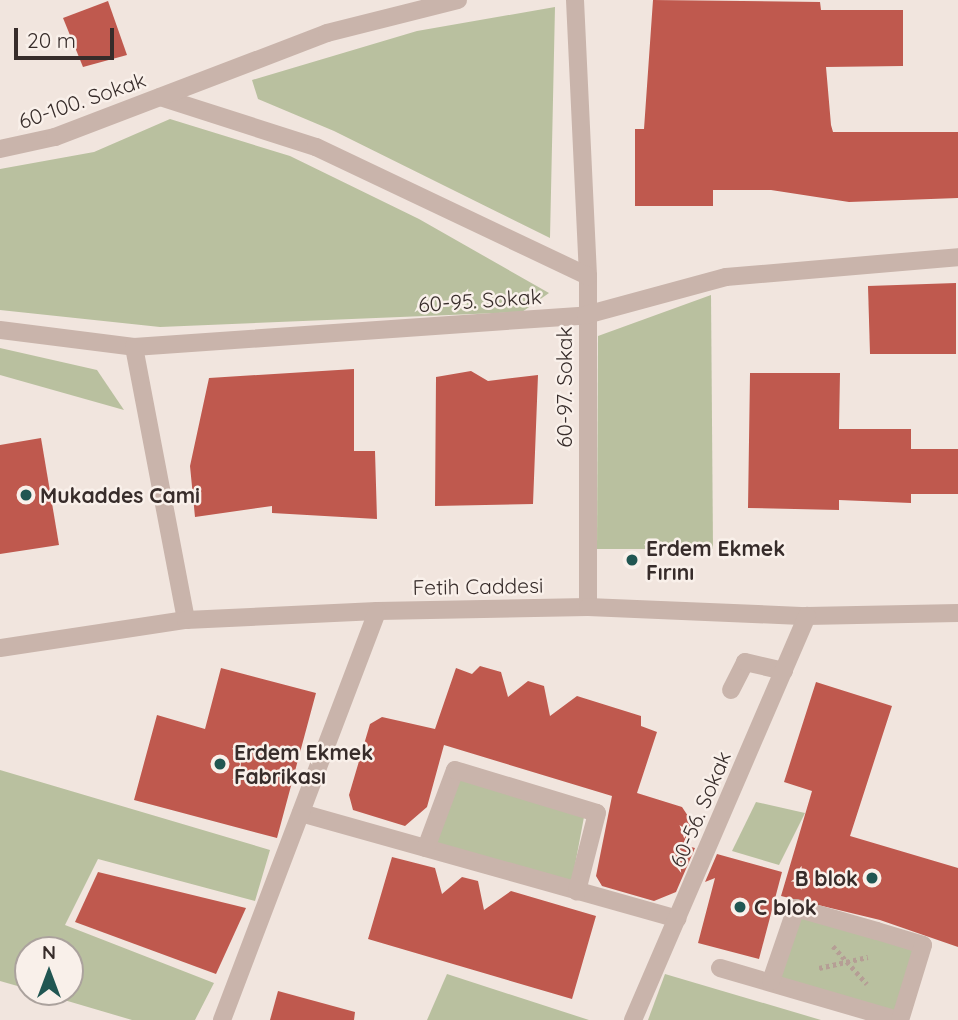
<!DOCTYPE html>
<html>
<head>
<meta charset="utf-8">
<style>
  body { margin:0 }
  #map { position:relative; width:958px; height:1020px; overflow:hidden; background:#f1e5de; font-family:Quicksand,sans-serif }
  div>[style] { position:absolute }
  .green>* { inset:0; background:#b9c09f }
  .building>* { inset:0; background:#bf594e }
  .path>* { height:4.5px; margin-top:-2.25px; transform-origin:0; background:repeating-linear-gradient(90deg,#b59e95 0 3.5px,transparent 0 7px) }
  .service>* { height:18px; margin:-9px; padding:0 9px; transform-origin:9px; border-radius:9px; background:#c9b4ab }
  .minor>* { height:18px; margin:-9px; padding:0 9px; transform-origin:9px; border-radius:9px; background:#c9b4ab }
  .dots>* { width:19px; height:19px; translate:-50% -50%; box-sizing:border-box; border:4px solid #f9f0ea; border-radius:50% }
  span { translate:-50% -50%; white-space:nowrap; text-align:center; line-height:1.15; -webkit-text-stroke:5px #f9f0ea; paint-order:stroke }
  .street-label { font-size:21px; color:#372c2a }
  .poi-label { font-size:21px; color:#372c2a; font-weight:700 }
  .left { translate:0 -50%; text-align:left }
  .right { translate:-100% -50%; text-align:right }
  .north { position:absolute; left:14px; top:936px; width:70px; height:70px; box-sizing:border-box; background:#f9f0ea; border:2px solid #aba29d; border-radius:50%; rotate:0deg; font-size:19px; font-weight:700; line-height:28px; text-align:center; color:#372c2a }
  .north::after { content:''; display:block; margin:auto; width:24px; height:32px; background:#215652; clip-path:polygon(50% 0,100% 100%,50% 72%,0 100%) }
  .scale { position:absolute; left:14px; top:28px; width:100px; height:32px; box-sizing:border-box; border:4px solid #372c2a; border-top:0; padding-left:9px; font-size:21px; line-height:24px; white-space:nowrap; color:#372c2a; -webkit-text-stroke:5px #f9f0ea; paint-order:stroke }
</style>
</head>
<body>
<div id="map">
  <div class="green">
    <div style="clip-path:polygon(555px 7px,550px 238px,334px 131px,258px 99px,252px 80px,417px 31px)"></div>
    <div style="clip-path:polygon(170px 119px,290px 156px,419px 219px,549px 293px,522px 312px,160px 327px,0 310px,0 169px,94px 152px)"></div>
    <div style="clip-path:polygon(711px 295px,713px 549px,597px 549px,598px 336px)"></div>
    <div style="clip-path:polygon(0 348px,97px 370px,124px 410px,0 375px)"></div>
    <div style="clip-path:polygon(0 770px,270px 850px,255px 901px,98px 859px,65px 925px,214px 983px,195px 1020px,132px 1020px,37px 992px,70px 992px,70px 950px,28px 950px,28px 989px,0 981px)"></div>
    <div style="clip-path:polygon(461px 777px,584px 817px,572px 881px,433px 843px)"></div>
    <div style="clip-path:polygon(756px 802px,805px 813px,779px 865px,732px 851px)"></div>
    <div style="clip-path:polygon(802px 912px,918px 949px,899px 1014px,776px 977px)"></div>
    <div style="clip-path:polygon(447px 974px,589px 1020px,427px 1020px)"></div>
    <div style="clip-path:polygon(665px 974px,821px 1020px,648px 1020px)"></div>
  </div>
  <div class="building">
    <div style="clip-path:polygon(653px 0,820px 2px,821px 10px,903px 10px,903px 66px,826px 67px,831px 125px,833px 132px,958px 132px,958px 198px,849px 202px,771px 190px,713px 190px,713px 206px,635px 206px,635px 129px,644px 129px)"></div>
    <div style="clip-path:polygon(108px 1px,127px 55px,83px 67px,63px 18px)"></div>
    <div style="clip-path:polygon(956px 283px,956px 354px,870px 354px,868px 286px)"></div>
    <div style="clip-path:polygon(354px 369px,354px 451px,375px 451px,377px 519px,272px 513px,272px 506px,195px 517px,190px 466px,209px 378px)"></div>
    <div style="clip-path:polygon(471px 371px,488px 381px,538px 375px,533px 504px,435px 506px,436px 377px)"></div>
    <div style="clip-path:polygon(750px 373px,840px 373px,839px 429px,911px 429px,911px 449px,958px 449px,958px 494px,911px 494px,911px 503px,839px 500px,839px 510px,748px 508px)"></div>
    <div style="clip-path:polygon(41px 438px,59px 545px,0 554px,0 445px)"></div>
    <div style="clip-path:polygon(480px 666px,501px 672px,508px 697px,528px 681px,544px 686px,550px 716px,577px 696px,641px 716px,641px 726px,657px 732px,637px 793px,682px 807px,692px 822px,683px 845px,695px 848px,676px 892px,654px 901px,602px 886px,596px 876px,612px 796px,444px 745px,427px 807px,405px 826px,353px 810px,349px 795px,370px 724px,382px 717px,435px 729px,456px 668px,472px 674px)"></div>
    <div style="clip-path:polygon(221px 668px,316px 693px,277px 838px,134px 800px,157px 715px,205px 729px)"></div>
    <div style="clip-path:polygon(816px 682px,892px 706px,850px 836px,958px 868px,958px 947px,880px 920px,781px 896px,812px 791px,784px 782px)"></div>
    <div style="clip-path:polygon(717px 854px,782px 872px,759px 959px,698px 943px,715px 878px,705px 882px)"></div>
    <div style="clip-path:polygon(392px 857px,435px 868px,442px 894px,462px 877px,478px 881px,484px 910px,511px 891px,596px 916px,572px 999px,368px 939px)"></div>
    <div style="clip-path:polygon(98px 872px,246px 908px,216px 974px,75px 922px)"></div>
    <div style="clip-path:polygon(278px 991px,355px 1012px,354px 1020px,270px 1020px)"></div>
  </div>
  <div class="path">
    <div style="left:833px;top:946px;width:51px;rotate:48.2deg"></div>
    <div style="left:819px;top:968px;width:50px;rotate:-12.7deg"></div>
  </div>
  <div class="service">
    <div style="left:731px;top:690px;width:31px;rotate:-63deg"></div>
    <div style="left:745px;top:662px;width:40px;rotate:13deg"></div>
    <div style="left:720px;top:968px;width:185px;rotate:16.3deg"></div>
    <div style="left:771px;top:981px;width:77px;rotate:-71.1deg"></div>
    <div style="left:796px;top:908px;width:84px;rotate:15.9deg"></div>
    <div style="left:877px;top:931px;width:48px;rotate:16.9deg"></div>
    <div style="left:923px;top:945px;width:78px;rotate:107deg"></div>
  </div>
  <div class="minor">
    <div style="left:575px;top:0;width:276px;rotate:87.3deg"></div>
    <div style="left:588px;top:276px;width:331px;rotate:90deg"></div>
    <div style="left:160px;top:97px;width:164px;rotate:17.8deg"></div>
    <div style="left:316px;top:147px;width:301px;rotate:25.4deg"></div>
    <div style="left:0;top:149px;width:56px;rotate:-12.3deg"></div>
    <div style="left:55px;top:137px;width:291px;rotate:-20.9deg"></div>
    <div style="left:327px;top:33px;width:135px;rotate:-14.1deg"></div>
    <div style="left:0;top:330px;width:135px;rotate:7.2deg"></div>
    <div style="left:134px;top:347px;width:453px;rotate:-4deg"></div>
    <div style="left:586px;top:315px;width:145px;rotate:-15.2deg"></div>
    <div style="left:726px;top:277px;width:233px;rotate:-4.9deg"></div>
    <div style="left:134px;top:347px;width:278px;rotate:79.2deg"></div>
    <div style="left:0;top:648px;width:188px;rotate:-8.6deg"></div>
    <div style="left:186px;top:620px;width:191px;rotate:-2.7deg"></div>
    <div style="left:377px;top:611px;width:211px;rotate:-1.1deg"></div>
    <div style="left:588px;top:607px;width:219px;rotate:2.4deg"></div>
    <div style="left:807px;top:616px;width:151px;rotate:-1.1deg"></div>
    <div style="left:301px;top:813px;width:391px;rotate:15.7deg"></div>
    <div style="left:426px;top:848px;width:83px;rotate:-69.6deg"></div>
    <div style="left:455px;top:770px;width:148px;rotate:16.8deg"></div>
    <div style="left:597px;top:813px;width:81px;rotate:104.4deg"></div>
    <div style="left:222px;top:1020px;width:437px;rotate:-69.2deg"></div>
    <div style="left:633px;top:1020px;width:440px;rotate:-66.7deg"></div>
  </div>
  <div class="dots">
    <div style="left:26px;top:495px;background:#215652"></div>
    <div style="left:632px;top:560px;background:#215652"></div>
    <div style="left:220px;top:764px;background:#215652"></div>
    <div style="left:872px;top:878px;background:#215652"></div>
    <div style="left:740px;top:907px;background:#215652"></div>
  </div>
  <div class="street-label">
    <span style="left:82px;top:100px;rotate:-19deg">60-100. Sokak</span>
    <span style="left:480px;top:300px;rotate:-4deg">60-95. Sokak</span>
    <span style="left:564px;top:387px;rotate:-90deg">60-97. Sokak</span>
    <span style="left:478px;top:586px;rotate:-1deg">Fetih Caddesi</span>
    <span style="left:700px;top:809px;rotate:-67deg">60-56. Sokak</span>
  </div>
  <div class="poi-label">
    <span class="left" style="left:40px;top:495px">Mukaddes Cami</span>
    <span class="left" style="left:646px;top:560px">Erdem Ekmek<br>Fırını</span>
    <span class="left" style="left:234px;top:764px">Erdem Ekmek<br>Fabrikası</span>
    <span class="right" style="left:858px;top:878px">B blok</span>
    <span class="left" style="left:754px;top:907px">C blok</span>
  </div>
  <div class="north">N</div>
  <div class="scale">20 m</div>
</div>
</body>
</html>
